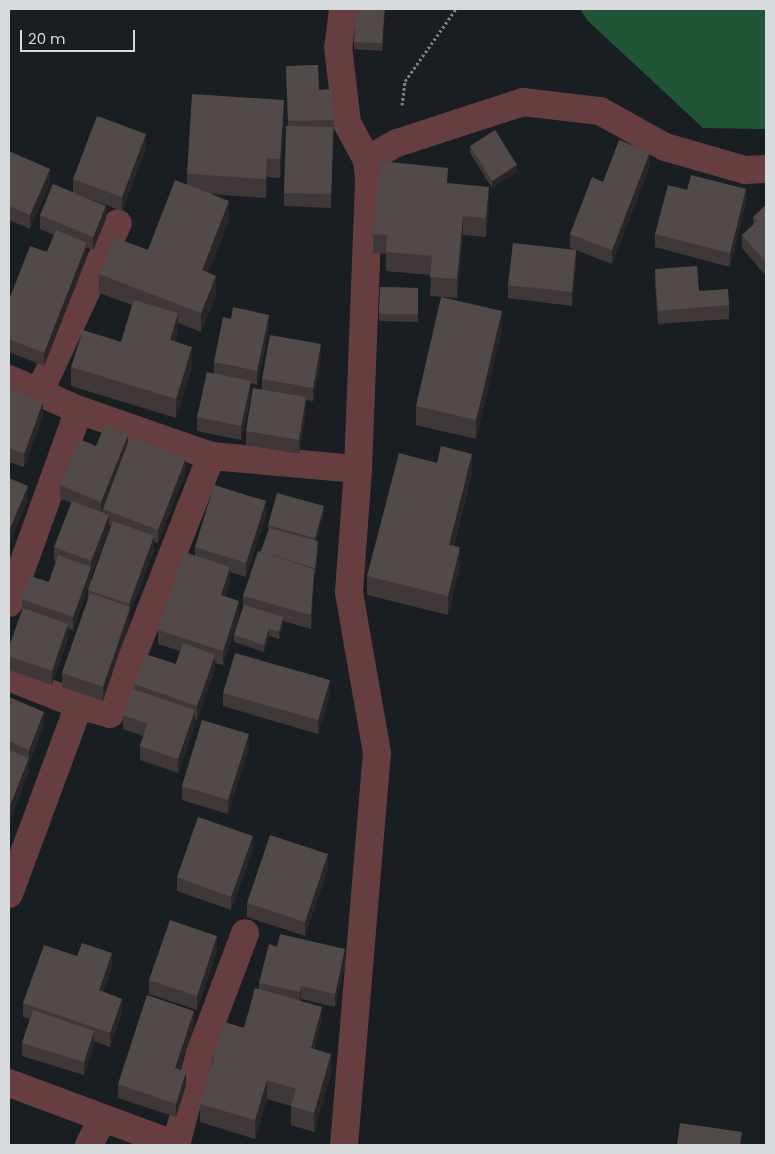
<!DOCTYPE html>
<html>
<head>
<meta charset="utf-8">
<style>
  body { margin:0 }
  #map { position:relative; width:775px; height:1154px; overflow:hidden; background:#191e23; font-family:Poppins,sans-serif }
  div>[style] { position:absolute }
  .forest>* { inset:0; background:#205537 }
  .path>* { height:3px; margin-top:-1.5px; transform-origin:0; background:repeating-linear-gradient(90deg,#808488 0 2.5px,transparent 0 5px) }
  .street>* { height:28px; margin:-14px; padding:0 14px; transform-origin:14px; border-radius:14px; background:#673e3f }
  .wall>* { inset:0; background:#403838 }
  .shaded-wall>* { inset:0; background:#2a2628 }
  .building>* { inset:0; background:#514a49 }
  span { translate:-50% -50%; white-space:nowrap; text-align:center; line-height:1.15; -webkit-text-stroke:4px #191e23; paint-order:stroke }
  .frame { position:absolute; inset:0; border:10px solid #d7dbde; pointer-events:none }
  .scale { position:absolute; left:20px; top:30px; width:115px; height:22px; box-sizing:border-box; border:2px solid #d7dbde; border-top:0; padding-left:6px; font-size:15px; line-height:18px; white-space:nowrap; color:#d7dbde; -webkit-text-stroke:4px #191e23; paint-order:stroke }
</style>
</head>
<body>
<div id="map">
  <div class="forest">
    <div style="clip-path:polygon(580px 9px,766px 9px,766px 129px,703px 128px,587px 20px)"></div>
  </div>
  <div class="path">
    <div style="left:402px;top:105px;width:24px;rotate:-83deg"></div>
    <div style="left:405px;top:81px;width:88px;rotate:-54.7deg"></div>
  </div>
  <div class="street">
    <div style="left:343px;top:9px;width:38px;rotate:97deg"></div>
    <div style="left:338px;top:47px;width:77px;rotate:83.2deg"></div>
    <div style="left:347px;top:123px;width:42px;rotate:61.6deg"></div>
    <div style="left:9px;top:379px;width:77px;rotate:23.9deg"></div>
    <div style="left:79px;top:410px;width:140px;rotate:19.2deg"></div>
    <div style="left:211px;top:456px;width:148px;rotate:5.1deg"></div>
    <div style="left:39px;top:393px;width:187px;rotate:-65.1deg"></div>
    <div style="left:9px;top:603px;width:205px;rotate:-70.1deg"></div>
    <div style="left:9px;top:677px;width:75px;rotate:21.8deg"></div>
    <div style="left:79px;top:705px;width:32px;rotate:16deg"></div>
    <div style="left:110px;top:714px;width:277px;rotate:-68.6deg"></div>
    <div style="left:9px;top:894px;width:202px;rotate:-69.7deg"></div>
    <div style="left:9px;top:1083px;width:178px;rotate:20.4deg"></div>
    <div style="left:89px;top:1145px;width:28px;rotate:-63deg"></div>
    <div style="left:176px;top:1145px;width:95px;rotate:-75.4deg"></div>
    <div style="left:200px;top:1053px;width:128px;rotate:-69.4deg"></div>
    <div style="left:344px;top:1145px;width:393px;rotate:-85.2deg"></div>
    <div style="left:377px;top:753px;width:163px;rotate:-99.9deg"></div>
    <div style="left:349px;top:592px;width:123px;rotate:-85.8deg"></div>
    <div style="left:358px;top:469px;width:291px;rotate:-87.8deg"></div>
    <div style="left:369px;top:178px;width:18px;rotate:-96deg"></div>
    <div style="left:367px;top:160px;width:34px;rotate:-30deg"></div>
    <div style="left:397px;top:143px;width:133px;rotate:-18deg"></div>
    <div style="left:523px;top:102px;width:78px;rotate:6.7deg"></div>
    <div style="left:600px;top:111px;width:74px;rotate:29deg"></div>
    <div style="left:665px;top:147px;width:83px;rotate:16deg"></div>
    <div style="left:745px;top:170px;width:21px;rotate:-3deg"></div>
  </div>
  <div class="wall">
    <div style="clip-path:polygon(385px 9px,382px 51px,354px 49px,354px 42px)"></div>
    <div style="clip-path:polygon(286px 66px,319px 90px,334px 120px,331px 208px,284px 206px,284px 193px,288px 126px)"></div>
    <div style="clip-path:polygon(284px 119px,280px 178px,267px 177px,266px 198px,211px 194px,229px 220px,208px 273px,216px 295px,201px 332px,178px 323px,178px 332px,175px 342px,192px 366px,176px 418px,71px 386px,71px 367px,121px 342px,132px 305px,99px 293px,99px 274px,148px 250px,187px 185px,187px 174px)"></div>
    <div style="clip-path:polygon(470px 146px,517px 172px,492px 188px,470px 153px)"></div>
    <div style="clip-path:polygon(146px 148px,122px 211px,77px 194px,106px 219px,93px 250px,87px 248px,87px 257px,44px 366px,9px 352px,9px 300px,47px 252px,54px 235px,40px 229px,40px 215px,73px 192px,73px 179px)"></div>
    <div style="clip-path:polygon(9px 151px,50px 183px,30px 229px,9px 220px)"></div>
    <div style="clip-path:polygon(650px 166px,612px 264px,576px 250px,576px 264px,572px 306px,508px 298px,508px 285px,575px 250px,570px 248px,570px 234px,603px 182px)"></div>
    <div style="clip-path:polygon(448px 183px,489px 205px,486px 237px,463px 235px,457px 298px,430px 296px,431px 275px,386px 271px,386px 254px,373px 253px,373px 234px)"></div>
    <div style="clip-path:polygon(746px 203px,730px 267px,655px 247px,655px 234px)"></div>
    <div style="clip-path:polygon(766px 205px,766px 276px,742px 248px,742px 235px,753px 225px,753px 217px)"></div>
    <div style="clip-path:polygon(655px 269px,729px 305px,729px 319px,658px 324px,655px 283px)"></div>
    <div style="clip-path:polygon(380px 287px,418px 288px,418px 322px,379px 321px)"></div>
    <div style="clip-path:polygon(269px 328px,257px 385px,251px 383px,251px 395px,241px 440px,197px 431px,197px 417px,214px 373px,214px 362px)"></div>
    <div style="clip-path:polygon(502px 330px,476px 439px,416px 425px,416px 406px)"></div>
    <div style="clip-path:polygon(321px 358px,313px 401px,306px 400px,306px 411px,299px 454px,246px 445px,246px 431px,262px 390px,262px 379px)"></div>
    <div style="clip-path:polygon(9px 389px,43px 416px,24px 467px,9px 462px)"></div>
    <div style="clip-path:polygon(128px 442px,186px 471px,158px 543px,154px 542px,154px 550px,130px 613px,130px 620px,103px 701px,62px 687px,62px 673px,88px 600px,88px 590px,111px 526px,109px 525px,109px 529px,91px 575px,91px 580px,73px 630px,68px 629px,68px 638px,52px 685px,9px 670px,9px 647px,22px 611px,22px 599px,49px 582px,56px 562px,54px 561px,54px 547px,72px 503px,60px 499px,60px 485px,96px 446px)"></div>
    <div style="clip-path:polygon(472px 473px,454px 546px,460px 566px,448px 615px,367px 595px,367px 576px)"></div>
    <div style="clip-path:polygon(324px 513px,316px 541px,318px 549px,315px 575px,314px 574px,311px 629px,283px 621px,283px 625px,279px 639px,269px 636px,264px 652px,234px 642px,234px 635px,243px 607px,243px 596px,268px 532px,268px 525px)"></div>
    <div style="clip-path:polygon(266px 515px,246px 577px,230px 572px,230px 581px,225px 597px,239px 615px,223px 665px,215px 663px,215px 668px,197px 720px,195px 719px,195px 724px,178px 773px,140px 760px,140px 746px,143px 736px,123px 729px,123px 715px,134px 689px,134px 684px,176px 664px,180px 651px,158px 644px,158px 630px,195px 555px,195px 547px)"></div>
    <div style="clip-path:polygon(223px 693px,330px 694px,318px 734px,223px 706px)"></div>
    <div style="clip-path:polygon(9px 697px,44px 725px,29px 763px,29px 771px,9px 822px)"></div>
    <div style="clip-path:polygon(249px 748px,228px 814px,182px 800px,182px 786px)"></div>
    <div style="clip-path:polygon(253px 849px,231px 910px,177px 891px,177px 877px)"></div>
    <div style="clip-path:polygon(328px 868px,305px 936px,247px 917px,247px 903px)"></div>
    <div style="clip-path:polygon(217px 950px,197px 1010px,149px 994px,149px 980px)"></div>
    <div style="clip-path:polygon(77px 956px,112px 967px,103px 991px,122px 1012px,110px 1047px,94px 1041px,94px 1044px,84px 1075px,22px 1056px,22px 1043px,30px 1019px,23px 1017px,23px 1003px)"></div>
    <div style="clip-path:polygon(345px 963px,335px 1007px,301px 999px,301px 1001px,322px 1020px,314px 1049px,331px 1073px,314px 1132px,291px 1125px,291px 1106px,267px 1099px,255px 1139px,200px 1122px,200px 1104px,244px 1028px,259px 989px,259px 983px)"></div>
    <div style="clip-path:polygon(194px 1024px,179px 1070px,186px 1085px,176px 1117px,118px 1098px,118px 1084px)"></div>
  </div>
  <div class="shaded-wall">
    <div style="clip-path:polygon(284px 100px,284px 119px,280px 178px,280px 159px)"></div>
    <div style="clip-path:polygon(146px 134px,146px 148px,122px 211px,122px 197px)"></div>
    <div style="clip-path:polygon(650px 152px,650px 166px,612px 264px,612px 250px)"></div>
    <div style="clip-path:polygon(267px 158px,267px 177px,266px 198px,266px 179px)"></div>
    <div style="clip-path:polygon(517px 165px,517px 172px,492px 188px,492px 181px)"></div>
    <div style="clip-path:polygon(50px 169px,50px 183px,30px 229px,30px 215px)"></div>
    <div style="clip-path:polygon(489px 187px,489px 205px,486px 237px,486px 218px)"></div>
    <div style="clip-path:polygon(746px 189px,746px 203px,730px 267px,730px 253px)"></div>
    <div style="clip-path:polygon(229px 201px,229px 220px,202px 289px,202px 270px)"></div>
    <div style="clip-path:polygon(106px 206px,106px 219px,93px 250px,93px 237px)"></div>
    <div style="clip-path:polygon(463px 216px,463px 235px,457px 298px,457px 279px)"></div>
    <div style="clip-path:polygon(87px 243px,87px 257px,44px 366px,44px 353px)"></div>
    <div style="clip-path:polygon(576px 250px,576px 264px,572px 306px,572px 292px)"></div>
    <div style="clip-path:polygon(216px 276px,216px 295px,201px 332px,201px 313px)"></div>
    <div style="clip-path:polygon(502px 311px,502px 330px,476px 439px,476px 420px)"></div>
    <div style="clip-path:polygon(178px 313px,178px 332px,170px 359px,170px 340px)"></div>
    <div style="clip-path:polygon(269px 315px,269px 328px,257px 385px,257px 371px)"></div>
    <div style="clip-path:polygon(321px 344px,321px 358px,313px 401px,313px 388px)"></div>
    <div style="clip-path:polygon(192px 347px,192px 366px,176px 418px,176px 399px)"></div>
    <div style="clip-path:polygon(251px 381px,251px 395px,241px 440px,241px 426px)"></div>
    <div style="clip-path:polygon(306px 397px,306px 411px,299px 454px,299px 440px)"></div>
    <div style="clip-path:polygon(43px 402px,43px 416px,24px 467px,24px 454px)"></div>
    <div style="clip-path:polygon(128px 435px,128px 449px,103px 509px,101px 515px,101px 502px)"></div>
    <div style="clip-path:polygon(472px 454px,472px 473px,449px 564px,449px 545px)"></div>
    <div style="clip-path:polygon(186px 458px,186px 471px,158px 543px,158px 530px)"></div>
    <div style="clip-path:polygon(28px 486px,28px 499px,9px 545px,9px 531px)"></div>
    <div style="clip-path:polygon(266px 501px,266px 515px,246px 577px,246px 563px)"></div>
    <div style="clip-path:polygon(324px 506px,324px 513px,315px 546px,315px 538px)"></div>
    <div style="clip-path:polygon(109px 515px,109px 529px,91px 575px,91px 561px)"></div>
    <div style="clip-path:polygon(154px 536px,154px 550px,130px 613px,130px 620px,103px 701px,103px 687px,129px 612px,129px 604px)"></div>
    <div style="clip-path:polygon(318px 541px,318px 549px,315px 575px,315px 568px)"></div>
    <div style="clip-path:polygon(460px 547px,460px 566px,448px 615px,448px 596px)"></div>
    <div style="clip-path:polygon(91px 567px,91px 580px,73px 630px,73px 617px)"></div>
    <div style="clip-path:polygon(230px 567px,230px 581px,221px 609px,221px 595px)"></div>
    <div style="clip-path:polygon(314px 569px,314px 583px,311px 629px,311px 615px)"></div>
    <div style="clip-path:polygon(239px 601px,239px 615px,223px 665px,223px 651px)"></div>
    <div style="clip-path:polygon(283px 617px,283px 625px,279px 639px,279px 632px)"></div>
    <div style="clip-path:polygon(68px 624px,68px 638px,52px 685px,52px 671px)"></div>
    <div style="clip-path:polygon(269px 629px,269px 636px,264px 652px,264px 645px)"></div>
    <div style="clip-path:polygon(215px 655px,215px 668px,197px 720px,197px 706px)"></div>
    <div style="clip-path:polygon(330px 680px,330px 694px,318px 734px,318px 720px)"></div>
    <div style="clip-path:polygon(195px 710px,195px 724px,178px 773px,178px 759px)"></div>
    <div style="clip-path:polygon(44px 712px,44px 725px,29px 763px,29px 771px,9px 822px,9px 808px,29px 758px,29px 750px)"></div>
    <div style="clip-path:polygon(249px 734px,249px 748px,228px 814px,228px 800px)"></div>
    <div style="clip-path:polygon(253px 836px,253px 849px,231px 910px,231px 897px)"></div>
    <div style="clip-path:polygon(328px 854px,328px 868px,305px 936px,305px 922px)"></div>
    <div style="clip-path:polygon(217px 936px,217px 950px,197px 1010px,197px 996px)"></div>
    <div style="clip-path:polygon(345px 949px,345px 963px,335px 1007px,335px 994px)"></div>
    <div style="clip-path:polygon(112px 953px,112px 967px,99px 1003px,99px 990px)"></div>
    <div style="clip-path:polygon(301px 986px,301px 999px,300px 1005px,300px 992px)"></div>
    <div style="clip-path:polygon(122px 999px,122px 1012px,110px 1047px,110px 1033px)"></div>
    <div style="clip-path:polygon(322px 1007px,322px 1020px,311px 1062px,311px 1048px)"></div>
    <div style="clip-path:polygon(194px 1011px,194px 1024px,175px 1082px,175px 1068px)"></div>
    <div style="clip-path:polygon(94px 1031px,94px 1044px,84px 1075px,84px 1062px)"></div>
    <div style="clip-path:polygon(331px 1054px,331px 1073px,314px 1132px,314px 1113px)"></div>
    <div style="clip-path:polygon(186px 1072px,186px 1085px,176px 1117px,176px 1104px)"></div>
    <div style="clip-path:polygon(267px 1080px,267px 1099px,255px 1139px,255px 1120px)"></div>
  </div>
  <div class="building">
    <div style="clip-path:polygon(356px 9px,384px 9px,382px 43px,354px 42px)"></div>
    <div style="clip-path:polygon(318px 65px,319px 90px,332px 89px,334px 120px,288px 121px,286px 66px)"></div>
    <div style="clip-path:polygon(192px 94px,284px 100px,280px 159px,267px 158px,266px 179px,187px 174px)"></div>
    <div style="clip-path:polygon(97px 116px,146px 134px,122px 197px,73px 179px)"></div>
    <div style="clip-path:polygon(286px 126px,333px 127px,331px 194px,284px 193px)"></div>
    <div style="clip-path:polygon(495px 130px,517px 165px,492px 181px,470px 146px)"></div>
    <div style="clip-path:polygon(619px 140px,650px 152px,612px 250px,570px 234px,592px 177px,603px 182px)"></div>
    <div style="clip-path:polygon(9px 151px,50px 169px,30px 215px,9px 206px)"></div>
    <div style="clip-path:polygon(380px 161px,448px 168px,447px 183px,489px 187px,486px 218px,463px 216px,457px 279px,430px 277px,432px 256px,386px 252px,387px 235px,373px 234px)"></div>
    <div style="clip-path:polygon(691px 175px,746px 189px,730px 253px,655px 234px,668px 185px,687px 190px)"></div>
    <div style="clip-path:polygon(175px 180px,229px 201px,202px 270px,216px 276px,201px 313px,99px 274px,113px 237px,148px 250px)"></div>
    <div style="clip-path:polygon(53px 184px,106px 206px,93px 237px,40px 215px)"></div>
    <div style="clip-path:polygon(766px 205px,766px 262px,742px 235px,757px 221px,753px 217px)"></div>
    <div style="clip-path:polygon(56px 230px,87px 243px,44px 353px,9px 339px,9px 300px,30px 246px,47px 252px)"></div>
    <div style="clip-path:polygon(513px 243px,576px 250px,572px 292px,508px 285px)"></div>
    <div style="clip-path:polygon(697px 266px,699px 291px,728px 289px,729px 305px,658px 311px,655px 269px)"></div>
    <div style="clip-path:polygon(380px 287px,418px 288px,418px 314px,379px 314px)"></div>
    <div style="clip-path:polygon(441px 297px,502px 311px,476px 420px,416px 406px)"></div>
    <div style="clip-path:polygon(134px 300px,178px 313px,170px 340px,192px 347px,176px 399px,71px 367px,83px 330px,121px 342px)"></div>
    <div style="clip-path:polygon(233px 307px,269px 315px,257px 371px,214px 362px,223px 317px,231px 319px)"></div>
    <div style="clip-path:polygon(270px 335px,321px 344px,313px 388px,262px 379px)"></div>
    <div style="clip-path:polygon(207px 372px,251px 381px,241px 426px,197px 417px)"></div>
    <div style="clip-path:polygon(253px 388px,306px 397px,299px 440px,246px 431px)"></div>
    <div style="clip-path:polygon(9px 389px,43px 402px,24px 454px,9px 448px)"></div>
    <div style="clip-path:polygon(105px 425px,128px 435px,101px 502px,60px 485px,79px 439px,96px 446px)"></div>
    <div style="clip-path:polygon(130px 437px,186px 458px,158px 530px,103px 509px)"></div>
    <div style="clip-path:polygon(441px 446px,472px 454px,449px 545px,460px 547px,448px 596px,367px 576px,399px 453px,437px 463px)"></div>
    <div style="clip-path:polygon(9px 478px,28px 486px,9px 531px)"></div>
    <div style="clip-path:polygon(214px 485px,266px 501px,246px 563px,195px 547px)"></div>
    <div style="clip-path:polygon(277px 493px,324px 506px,315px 538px,268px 525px)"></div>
    <div style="clip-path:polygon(72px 501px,109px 515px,91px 561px,54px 547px)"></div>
    <div style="clip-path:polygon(113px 521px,154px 536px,129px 604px,88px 590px)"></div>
    <div style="clip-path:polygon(269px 528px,318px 541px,315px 568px,261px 552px)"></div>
    <div style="clip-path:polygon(258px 551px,314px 569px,311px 615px,243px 596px)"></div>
    <div style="clip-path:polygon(184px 552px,230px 567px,221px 595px,239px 601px,223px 651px,158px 630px)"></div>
    <div style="clip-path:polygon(58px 555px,91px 567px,73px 617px,22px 599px,30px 576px,49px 582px)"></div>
    <div style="clip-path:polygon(90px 593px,130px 607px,103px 687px,62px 673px)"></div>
    <div style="clip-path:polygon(244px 605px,283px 617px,279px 632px,269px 629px,264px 645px,234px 635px)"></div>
    <div style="clip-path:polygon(23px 608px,68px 624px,52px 671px,9px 656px,9px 647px)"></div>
    <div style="clip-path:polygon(183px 643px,215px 655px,197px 706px,134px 684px,145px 654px,176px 664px)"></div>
    <div style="clip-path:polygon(235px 653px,330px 680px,318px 720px,223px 693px)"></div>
    <div style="clip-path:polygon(133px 689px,195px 710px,178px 759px,140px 746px,147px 724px,123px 715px)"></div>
    <div style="clip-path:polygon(9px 697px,44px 712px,29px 750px,9px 741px)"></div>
    <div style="clip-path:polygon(202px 720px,249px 734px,228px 800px,182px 786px)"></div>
    <div style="clip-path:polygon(9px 750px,29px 758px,9px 808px)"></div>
    <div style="clip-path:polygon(198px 817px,253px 836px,231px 897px,177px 877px)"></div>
    <div style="clip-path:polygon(270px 835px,328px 854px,305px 922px,247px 903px)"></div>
    <div style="clip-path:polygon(170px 920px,217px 936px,197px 996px,149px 980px)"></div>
    <div style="clip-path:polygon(280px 934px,345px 949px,335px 994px,301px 986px,300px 992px,259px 983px,269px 944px,277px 947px)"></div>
    <div style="clip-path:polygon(82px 943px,112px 953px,99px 990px,122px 999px,110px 1033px,23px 1003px,44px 945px,77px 956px)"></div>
    <div style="clip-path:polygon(255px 988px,322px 1007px,311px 1048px,244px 1028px)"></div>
    <div style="clip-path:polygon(147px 995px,194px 1011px,175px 1068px,186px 1072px,176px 1104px,118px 1084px)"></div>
    <div style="clip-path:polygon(33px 1010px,94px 1031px,84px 1062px,22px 1043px)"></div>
    <div style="clip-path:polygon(224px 1022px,331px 1054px,314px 1113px,291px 1106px,296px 1089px,267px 1080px,255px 1120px,200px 1104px)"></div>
    <div style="clip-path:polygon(680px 1123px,742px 1132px,740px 1145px,677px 1145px)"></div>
  </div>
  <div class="frame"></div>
  <div class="scale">20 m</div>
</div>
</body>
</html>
